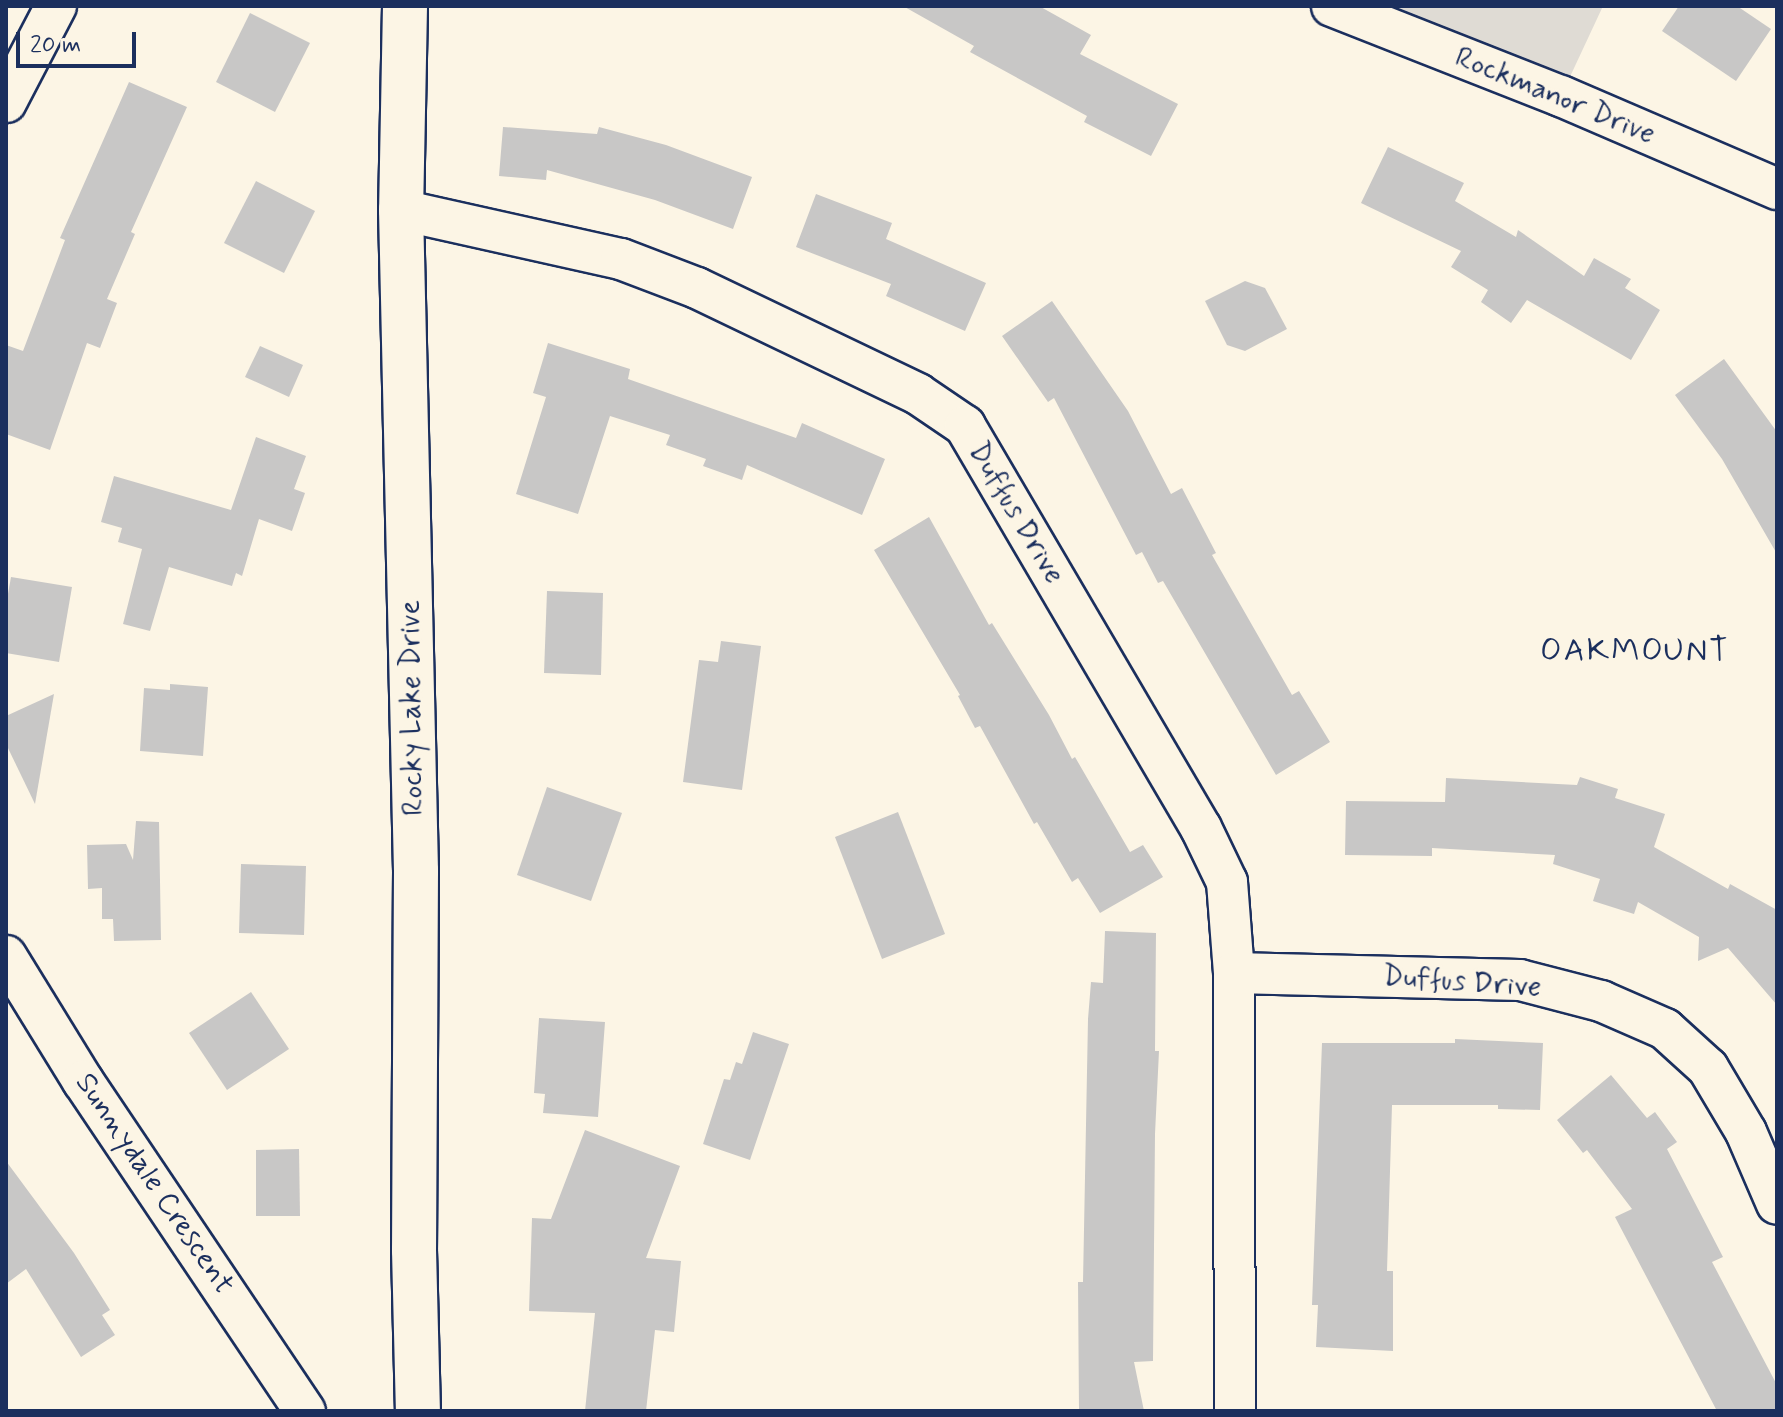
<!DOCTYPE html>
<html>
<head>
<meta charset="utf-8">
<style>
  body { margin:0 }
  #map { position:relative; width:1783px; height:1417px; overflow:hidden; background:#fcf5e5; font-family:Mynerve,sans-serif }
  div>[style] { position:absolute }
  .green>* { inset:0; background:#dfdbd4 }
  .building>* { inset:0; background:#c8c7c6 }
  .roads { filter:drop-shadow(2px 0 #1b2f5e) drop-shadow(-2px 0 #1b2f5e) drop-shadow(0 2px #1b2f5e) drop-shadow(0 -2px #1b2f5e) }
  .street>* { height:40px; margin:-20px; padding:0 20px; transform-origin:20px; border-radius:20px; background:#fcf5e5 }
  .primary>* { height:44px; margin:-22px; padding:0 22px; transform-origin:22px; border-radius:22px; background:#fcf5e5 }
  span { translate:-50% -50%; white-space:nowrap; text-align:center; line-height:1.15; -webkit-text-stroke:6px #fcf5e5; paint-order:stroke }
  .street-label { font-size:30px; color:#1b2f5e }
  .neighbourhood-label { font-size:32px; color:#1b2f5e; letter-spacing:2px }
  .frame { position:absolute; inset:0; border:8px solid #1b2f5e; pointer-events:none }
  .scale { position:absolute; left:16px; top:32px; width:120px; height:36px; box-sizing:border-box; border:4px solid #1b2f5e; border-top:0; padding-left:10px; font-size:24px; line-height:28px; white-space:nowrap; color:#1b2f5e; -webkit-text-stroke:6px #fcf5e5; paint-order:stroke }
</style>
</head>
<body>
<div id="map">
  <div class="green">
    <div style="clip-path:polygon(1357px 6px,1603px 6px,1561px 96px)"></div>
  </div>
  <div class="building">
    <div style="clip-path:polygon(903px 6px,1039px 6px,1091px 35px,1080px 54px,1178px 104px,1151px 156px,1084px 122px,1087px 116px,970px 52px,974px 46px)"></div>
    <div style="clip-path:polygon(1679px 6px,1737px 6px,1771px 29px,1736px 81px,1662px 31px)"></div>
    <div style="clip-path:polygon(250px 13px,310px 43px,275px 112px,216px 82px)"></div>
    <div style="clip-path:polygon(129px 82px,187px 107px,131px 232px,135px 234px,107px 299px,117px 303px,100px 348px,87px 343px,50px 450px,6px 434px,6px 345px,23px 351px,65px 240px,60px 238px)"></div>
    <div style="clip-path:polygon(503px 127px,597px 134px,599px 127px,666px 145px,752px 177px,733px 229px,655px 200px,547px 170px,546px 180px,499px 176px)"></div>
    <div style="clip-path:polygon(1388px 147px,1464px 183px,1455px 201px,1516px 237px,1518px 230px,1584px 276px,1594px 258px,1631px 279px,1625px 288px,1660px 310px,1631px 360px,1527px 300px,1511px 323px,1481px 302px,1488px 290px,1451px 267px,1461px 251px,1361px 203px)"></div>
    <div style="clip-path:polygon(256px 181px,315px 211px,284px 273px,224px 243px)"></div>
    <div style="clip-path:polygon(816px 194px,892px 223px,886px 239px,986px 283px,965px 331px,886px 296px,891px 284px,796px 247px)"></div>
    <div style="clip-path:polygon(1245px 281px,1265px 288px,1287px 329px,1245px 351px,1227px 345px,1205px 301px)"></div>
    <div style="clip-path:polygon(1052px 301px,1128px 411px,1171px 494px,1182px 488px,1216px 553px,1212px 555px,1292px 695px,1299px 691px,1330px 742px,1276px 775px,1163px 581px,1158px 583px,1142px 552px,1136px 555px,1054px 398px,1048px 402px,1002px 336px)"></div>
    <div style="clip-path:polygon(548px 343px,630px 369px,628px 379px,796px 438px,802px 423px,885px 459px,862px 515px,747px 465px,742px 480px,703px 466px,706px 459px,666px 445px,670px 435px,610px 416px,578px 514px,516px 494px,546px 397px,533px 393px)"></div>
    <div style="clip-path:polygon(260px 346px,303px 365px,289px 397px,245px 377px)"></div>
    <div style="clip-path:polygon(1724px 359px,1777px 432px,1777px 554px,1722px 459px,1675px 395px)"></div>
    <div style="clip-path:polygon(256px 437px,306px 456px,294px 489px,305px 493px,292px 531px,259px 519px,242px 576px,236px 573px,232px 586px,169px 567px,150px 631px,123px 624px,142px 549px,118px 542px,122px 528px,101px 522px,114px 476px,231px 510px)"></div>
    <div style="clip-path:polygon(929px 517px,989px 625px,992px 623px,1049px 715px,1072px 759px,1075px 757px,1130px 852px,1143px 845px,1163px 877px,1100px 913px,1078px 878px,1072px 882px,1037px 822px,1034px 824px,980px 726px,975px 728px,958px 696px,960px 695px,874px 550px)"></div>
    <div style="clip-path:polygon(11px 577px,72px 587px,59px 662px,6px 653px,6px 605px)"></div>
    <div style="clip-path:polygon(547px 591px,603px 593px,601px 675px,544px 673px)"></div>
    <div style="clip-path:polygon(721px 641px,761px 646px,742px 790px,683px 782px,699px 660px,718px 662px)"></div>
    <div style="clip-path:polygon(170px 684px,208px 687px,203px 756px,140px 751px,144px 688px,170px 690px)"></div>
    <div style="clip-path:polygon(54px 694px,35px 804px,6px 744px,6px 716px)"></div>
    <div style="clip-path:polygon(1580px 777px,1618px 789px,1615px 798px,1665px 814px,1654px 847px,1728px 889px,1730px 884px,1777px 910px,1777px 1005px,1728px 948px,1698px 961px,1699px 937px,1638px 902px,1634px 914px,1593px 901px,1600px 879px,1553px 864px,1555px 855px,1432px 848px,1432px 856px,1345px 855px,1346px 801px,1445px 802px,1446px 778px,1577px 785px)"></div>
    <div style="clip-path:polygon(547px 787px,622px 813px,591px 901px,517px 875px)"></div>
    <div style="clip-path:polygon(898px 812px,945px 934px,882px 959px,835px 837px)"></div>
    <div style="clip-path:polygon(136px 821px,159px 822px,161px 940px,114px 941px,113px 919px,102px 919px,102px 888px,88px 889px,87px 845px,126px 844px,133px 860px)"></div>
    <div style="clip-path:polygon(241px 864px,306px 866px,304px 935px,239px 933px)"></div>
    <div style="clip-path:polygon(1105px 931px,1156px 933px,1155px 1051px,1159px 1051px,1155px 1134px,1153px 1361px,1134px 1362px,1144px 1411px,1079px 1411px,1078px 1282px,1083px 1282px,1088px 1019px,1091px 982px,1103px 983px)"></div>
    <div style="clip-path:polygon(251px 992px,289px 1049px,227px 1090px,189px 1033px)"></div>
    <div style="clip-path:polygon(539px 1018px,605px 1022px,598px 1117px,543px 1113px,545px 1094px,534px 1093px)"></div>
    <div style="clip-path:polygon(753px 1032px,789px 1044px,750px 1160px,703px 1144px,724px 1079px,730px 1080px,736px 1062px,742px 1064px)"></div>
    <div style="clip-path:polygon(1455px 1039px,1543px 1043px,1540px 1110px,1498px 1109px,1498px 1105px,1392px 1105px,1387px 1271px,1393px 1271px,1393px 1351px,1316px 1347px,1318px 1305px,1312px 1305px,1322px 1043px,1455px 1043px)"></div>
    <div style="clip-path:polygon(1611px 1075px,1647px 1118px,1655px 1112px,1677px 1142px,1667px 1149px,1723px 1257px,1712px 1262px,1777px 1385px,1777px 1411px,1717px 1411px,1615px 1217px,1632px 1209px,1587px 1150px,1583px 1153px,1557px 1120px)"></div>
    <div style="clip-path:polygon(585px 1130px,680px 1166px,646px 1258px,681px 1261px,674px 1332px,655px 1330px,646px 1411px,585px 1411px,595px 1313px,529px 1311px,532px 1218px,551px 1219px)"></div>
    <div style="clip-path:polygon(299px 1149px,300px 1216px,256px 1216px,256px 1150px)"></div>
    <div style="clip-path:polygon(6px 1161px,74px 1253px,110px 1310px,102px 1315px,115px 1335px,81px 1357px,26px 1269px,6px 1284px)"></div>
  </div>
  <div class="roads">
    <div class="street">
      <div style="left:1332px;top:6px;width:246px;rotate:21.5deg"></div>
      <div style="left:1561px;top:96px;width:235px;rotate:23.3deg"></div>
      <div style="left:6px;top:102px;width:108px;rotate:-62.5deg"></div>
      <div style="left:401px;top:210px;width:225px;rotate:12.6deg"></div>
      <div style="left:621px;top:259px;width:81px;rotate:20.9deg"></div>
      <div style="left:697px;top:288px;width:245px;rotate:25.6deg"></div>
      <div style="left:918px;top:394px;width:57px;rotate:34.2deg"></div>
      <div style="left:965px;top:426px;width:466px;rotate:59.6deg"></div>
      <div style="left:1201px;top:828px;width:60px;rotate:64.3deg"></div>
      <div style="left:1227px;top:882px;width:91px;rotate:85.6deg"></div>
      <div style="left:1234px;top:973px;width:438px;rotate:89.9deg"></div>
      <div style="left:6px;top:956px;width:147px;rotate:58.4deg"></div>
      <div style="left:83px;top:1081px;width:398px;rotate:56.1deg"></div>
      <div style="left:1234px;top:973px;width:286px;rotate:1.4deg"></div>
      <div style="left:1520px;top:980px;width:84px;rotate:14.5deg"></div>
      <div style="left:1601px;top:1001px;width:70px;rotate:23.6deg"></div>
      <div style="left:1665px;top:1029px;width:58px;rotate:42.2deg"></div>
      <div style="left:1708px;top:1068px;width:74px;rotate:59.3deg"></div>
      <div style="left:1746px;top:1132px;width:78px;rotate:66.7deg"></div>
    </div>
    <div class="primary">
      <div style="left:405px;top:6px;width:204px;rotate:91.1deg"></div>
      <div style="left:401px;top:210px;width:661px;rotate:88.7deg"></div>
      <div style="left:416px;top:871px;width:379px;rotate:90.3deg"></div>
      <div style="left:414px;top:1250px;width:161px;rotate:88.6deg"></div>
    </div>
  </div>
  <div class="street-label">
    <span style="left:1555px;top:96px;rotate:22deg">Rockmanor Drive</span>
    <span style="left:1016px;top:513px;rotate:59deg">Duffus Drive</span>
    <span style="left:412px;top:708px;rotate:-91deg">Rocky Lake Drive</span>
    <span style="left:1462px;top:982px;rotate:4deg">Duffus Drive</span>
    <span style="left:154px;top:1184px;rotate:56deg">Sunnydale Crescent</span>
  </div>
  <div class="neighbourhood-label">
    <span style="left:1635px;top:651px">OAKMOUNT</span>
  </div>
  <div class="frame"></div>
  <div class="scale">20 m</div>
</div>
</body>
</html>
